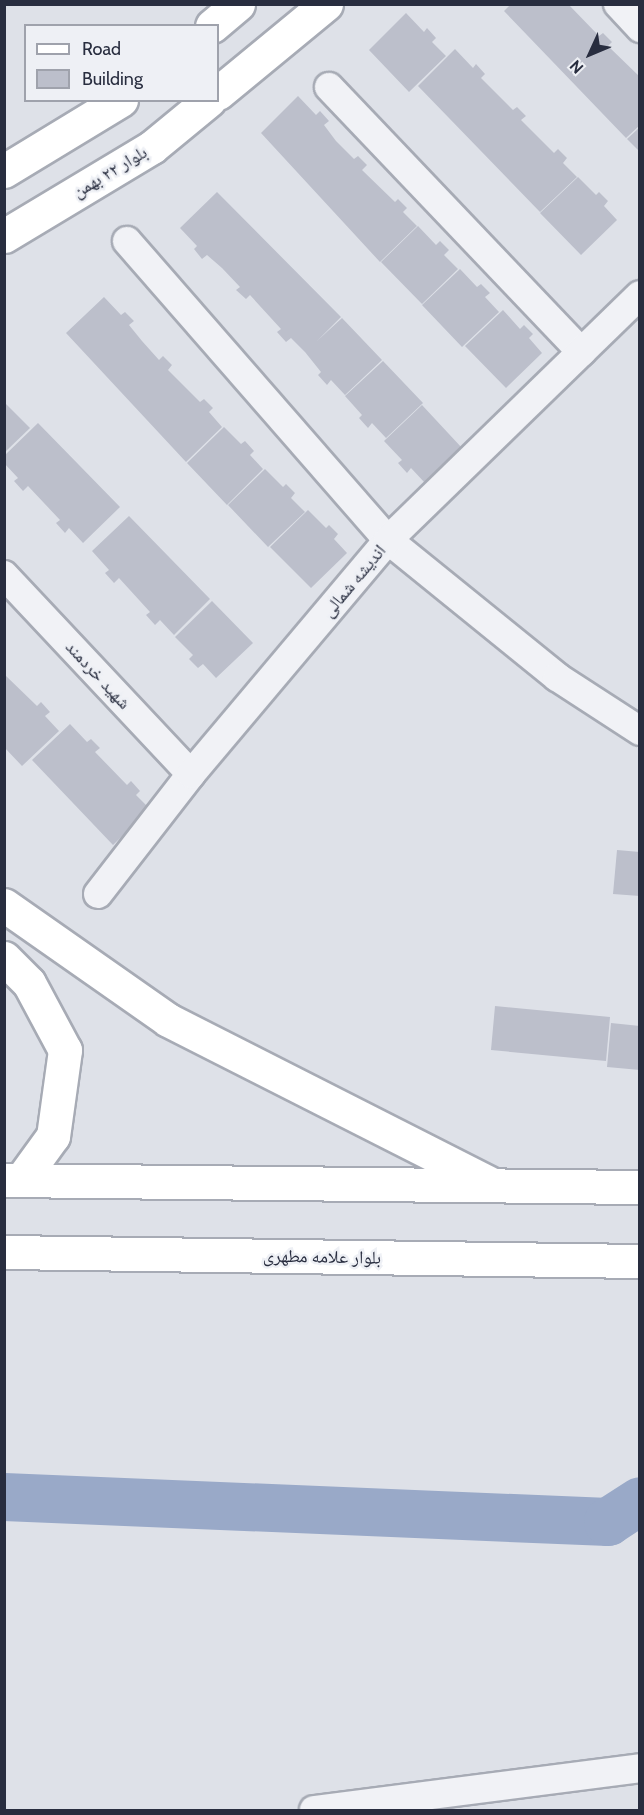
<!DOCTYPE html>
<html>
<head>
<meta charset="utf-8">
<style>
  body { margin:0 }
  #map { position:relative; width:644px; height:1815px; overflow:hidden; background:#dee1e8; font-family:Cabin,"Noto Naskh Arabic",sans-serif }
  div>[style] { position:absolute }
  .river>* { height:48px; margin:-24px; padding:0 24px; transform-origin:24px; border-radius:24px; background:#99a9c8 }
  .building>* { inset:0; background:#bcbfcb }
  .roads { filter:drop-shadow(2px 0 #a7abb5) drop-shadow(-2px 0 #a7abb5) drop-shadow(0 2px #a7abb5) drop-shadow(0 -2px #a7abb5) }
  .street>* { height:28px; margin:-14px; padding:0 14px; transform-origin:14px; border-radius:14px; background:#f1f2f6 }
  .secondary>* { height:33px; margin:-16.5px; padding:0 16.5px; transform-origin:16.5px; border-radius:16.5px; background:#fff }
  span { translate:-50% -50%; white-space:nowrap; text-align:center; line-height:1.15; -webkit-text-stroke:5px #eef0f5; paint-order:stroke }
  .street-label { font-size:18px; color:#282d3f }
  .frame { position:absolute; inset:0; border:6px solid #282d3f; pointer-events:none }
  .legend { position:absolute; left:24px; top:24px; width:195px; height:78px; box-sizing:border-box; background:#eef0f5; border:2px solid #9fa2ac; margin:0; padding:8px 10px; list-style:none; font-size:18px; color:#282d3f }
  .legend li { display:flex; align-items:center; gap:12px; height:30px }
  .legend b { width:30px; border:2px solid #9fa2ac }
  .north { position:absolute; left:560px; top:24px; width:60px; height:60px; -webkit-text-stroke:4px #eef0f5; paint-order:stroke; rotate:226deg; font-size:16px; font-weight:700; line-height:24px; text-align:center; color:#282d3f }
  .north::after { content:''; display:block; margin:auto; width:21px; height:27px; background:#282d3f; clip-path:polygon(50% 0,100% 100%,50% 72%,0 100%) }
</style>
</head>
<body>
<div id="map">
  <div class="river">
    <div style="left:4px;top:1497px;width:605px;rotate:2.37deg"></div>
    <div style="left:608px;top:1522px;width:38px;rotate:-33deg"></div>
  </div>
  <div class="building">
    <div style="clip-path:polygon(511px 4px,568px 4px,599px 36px,603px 33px,612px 42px,608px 46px,640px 77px,640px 125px,626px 138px,504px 11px)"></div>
    <div style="clip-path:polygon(406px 13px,424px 32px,427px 28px,436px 38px,432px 42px,446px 56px,409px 92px,369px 50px)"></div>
    <div style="clip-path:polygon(455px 49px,473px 68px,476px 64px,485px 74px,481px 78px,513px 110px,517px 107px,526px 116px,521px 120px,554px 153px,558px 149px,567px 158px,563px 163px,577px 177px,540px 212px,418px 86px)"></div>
    <div style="clip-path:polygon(298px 96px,316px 115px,320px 111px,329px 121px,324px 125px,336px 141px,354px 159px,358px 156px,367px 165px,362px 170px,395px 202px,398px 199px,407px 208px,403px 212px,417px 226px,380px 262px,261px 133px)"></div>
    <div style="clip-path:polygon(640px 127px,640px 152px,627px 139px)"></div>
    <div style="clip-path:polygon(578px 177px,596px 195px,599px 192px,608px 201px,604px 206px,617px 220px,581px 255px,540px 213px)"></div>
    <div style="clip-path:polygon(217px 192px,341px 317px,317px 341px,342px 318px,382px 360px,345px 395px,331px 380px,327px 385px,318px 375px,321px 372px,305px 352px,291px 338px,286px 342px,277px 332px,281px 329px,250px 295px,246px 299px,236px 290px,240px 287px,222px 268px,207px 255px,202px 259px,194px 249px,197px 246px,180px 228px)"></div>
    <div style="clip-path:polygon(418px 226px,436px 245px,440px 241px,449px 250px,444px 255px,458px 269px,422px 304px,381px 262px)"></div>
    <div style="clip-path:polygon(460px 269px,477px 287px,481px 284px,490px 293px,485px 297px,499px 312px,462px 347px,422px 305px)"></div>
    <div style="clip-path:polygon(104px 297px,121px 315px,125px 312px,134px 321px,129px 325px,142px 341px,159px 360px,163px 356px,172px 365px,168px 370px,200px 402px,204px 399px,213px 408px,209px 412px,222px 427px,186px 462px,66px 333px)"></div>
    <div style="clip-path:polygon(503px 310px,520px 329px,524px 325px,533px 334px,529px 338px,542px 353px,506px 388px,465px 346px)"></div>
    <div style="clip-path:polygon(383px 361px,423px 403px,386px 438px,372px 423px,368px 428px,359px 418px,362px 415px,345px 396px)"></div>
    <div style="clip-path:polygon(4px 402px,30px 428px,4px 453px)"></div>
    <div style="clip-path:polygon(422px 405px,462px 448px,425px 483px,411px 468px,407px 473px,398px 463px,402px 460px,384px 441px)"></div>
    <div style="clip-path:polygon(38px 423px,120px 507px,83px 543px,69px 528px,65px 533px,56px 523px,60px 520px,28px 486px,23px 491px,14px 481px,18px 478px,4px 463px,4px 456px)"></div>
    <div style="clip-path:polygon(224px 427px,241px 444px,245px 441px,254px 451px,250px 455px,263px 469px,227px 505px,187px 463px)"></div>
    <div style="clip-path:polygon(265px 469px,283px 487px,286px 484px,295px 493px,291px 498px,305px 512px,268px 547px,228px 505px)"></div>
    <div style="clip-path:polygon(308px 510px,326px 528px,329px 525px,338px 534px,334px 539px,347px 553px,311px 588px,270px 547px)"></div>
    <div style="clip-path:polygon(129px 516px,210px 599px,174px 635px,160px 620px,155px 625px,146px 615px,150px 612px,119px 578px,114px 583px,105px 573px,109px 570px,92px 551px)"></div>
    <div style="clip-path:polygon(212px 601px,253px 643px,216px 678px,203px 664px,198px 668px,189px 659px,193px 655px,175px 637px)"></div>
    <div style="clip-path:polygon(4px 674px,37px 706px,41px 702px,50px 712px,45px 716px,59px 731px,22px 766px,4px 747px)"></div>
    <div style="clip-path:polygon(70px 724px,87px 742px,91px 739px,100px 748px,95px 752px,127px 785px,131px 781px,140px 791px,136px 795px,150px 809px,113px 845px,32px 760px)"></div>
    <div style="clip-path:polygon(617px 850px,640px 852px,640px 896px,613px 894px)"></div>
    <div style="clip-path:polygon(495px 1006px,610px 1017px,606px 1061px,491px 1050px)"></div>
    <div style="clip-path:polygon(611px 1023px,640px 1026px,640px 1070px,607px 1067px)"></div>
  </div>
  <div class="roads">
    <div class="street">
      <div style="left:618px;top:4px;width:33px;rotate:47deg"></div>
      <div style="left:329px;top:87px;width:366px;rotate:46.4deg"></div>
      <div style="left:127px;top:241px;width:397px;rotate:48.9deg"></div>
      <div style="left:388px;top:540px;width:218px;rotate:39deg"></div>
      <div style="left:557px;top:677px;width:99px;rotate:33deg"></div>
      <div style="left:4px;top:575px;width:273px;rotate:46.8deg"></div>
      <div style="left:98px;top:894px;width:152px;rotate:-52.2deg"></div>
      <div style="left:191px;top:774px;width:306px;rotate:-49.9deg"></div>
      <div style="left:388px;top:540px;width:351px;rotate:-44.2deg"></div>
      <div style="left:314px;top:1810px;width:329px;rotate:-7.3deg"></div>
    </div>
    <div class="secondary">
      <div style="left:212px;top:26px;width:34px;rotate:-40deg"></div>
      <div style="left:218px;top:93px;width:140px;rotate:-39.5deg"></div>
      <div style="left:4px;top:171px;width:137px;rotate:-31.3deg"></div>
      <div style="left:4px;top:236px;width:173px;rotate:-31deg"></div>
      <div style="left:152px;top:147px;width:74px;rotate:-39.5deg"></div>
      <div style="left:4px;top:905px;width:200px;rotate:35deg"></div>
      <div style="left:168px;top:1020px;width:359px;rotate:26.9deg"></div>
      <div style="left:4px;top:958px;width:35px;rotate:45deg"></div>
      <div style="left:29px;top:983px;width:76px;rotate:61.8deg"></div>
      <div style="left:65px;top:1050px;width:87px;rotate:97.9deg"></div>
      <div style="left:53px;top:1136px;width:54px;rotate:126deg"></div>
      <div style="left:4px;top:1180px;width:636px;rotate:0.63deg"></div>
      <div style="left:4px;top:1252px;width:636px;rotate:0.81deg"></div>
    </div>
  </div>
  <div class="street-label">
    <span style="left:110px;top:172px;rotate:-31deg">بلوار ۲۲ بهمن</span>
    <span style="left:354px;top:581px;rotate:-50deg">اندیشه شمالی</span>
    <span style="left:98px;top:675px;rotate:47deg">شهید خردمند</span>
    <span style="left:322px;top:1257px;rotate:1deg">بلوار علامه مطهری</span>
  </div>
  <div class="frame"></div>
  <ul class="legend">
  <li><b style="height:8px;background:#fff"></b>Road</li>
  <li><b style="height:16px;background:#bcbfcb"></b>Building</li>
  </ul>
  <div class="north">N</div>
</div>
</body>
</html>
